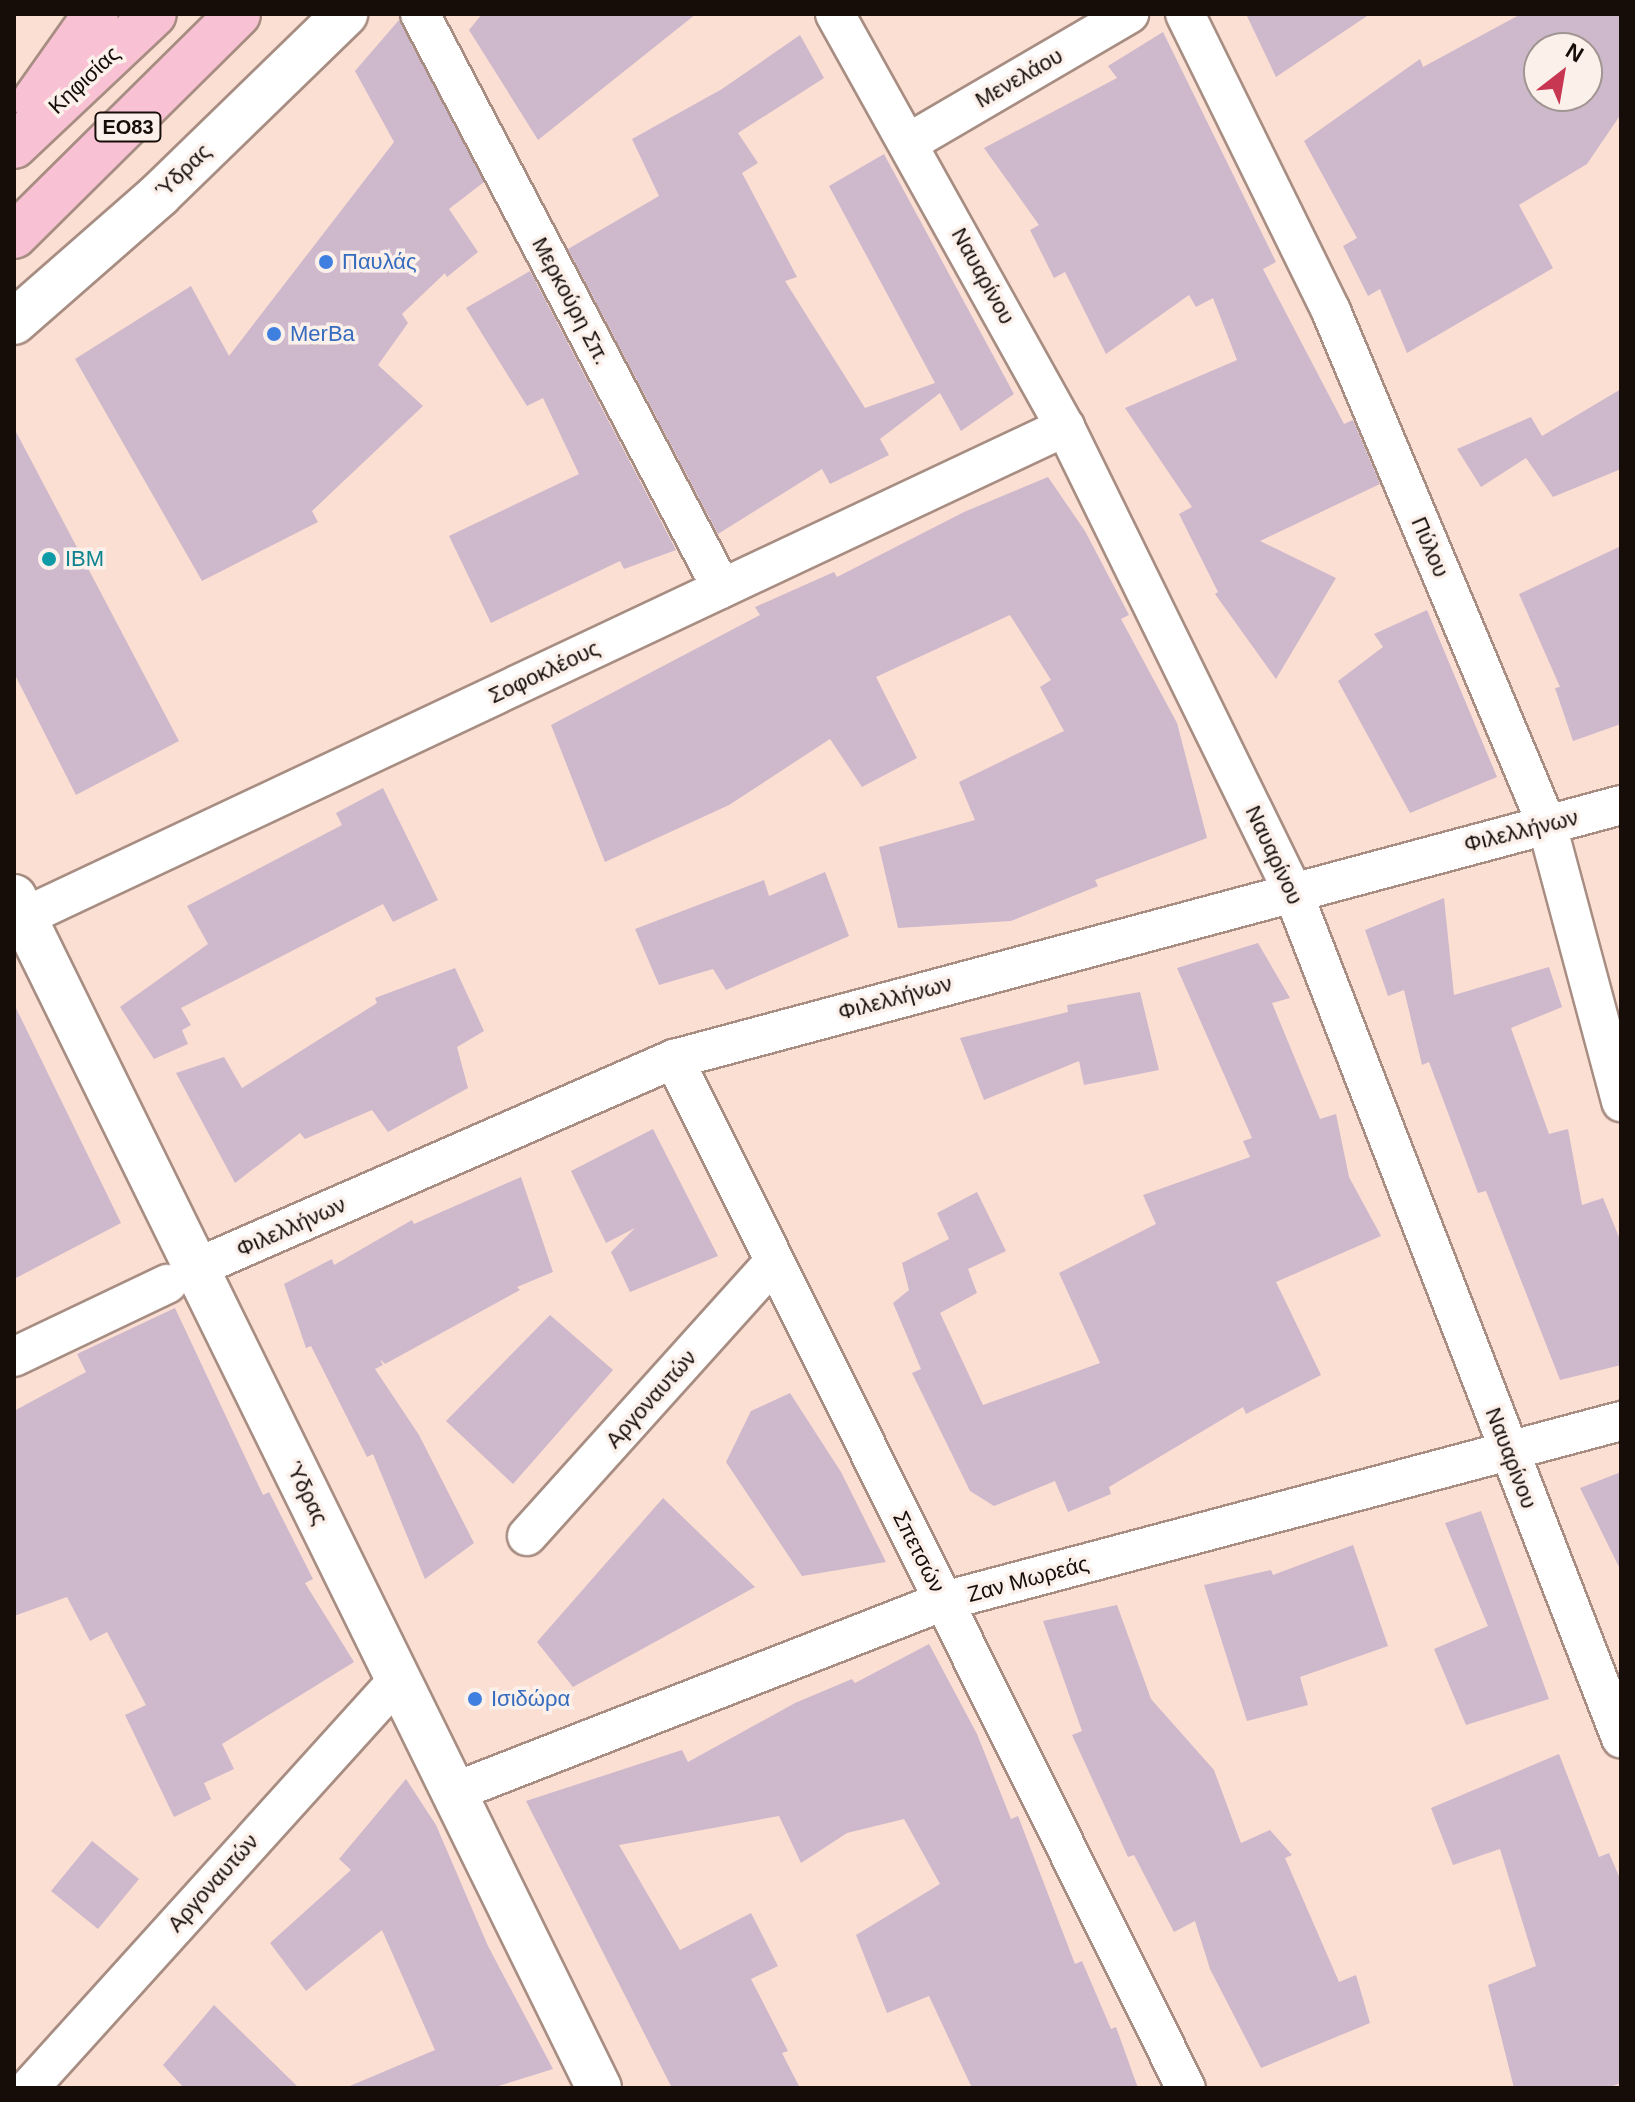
<!DOCTYPE html>
<html>
<head>
<meta charset="utf-8">
<style>
  body { margin:0 }
  #map { position:relative; width:1635px; height:2102px; overflow:hidden; background:#fcdfd3; font-family:Helvetica,sans-serif }
  div>[style] { position:absolute }
  .building>* { inset:0; background:#ceb8cc }
  .roads { filter:drop-shadow(2px 0 #a78d82) drop-shadow(-2px 0 #a78d82) drop-shadow(0 2px #a78d82) drop-shadow(0 -2px #a78d82) }
  .minor>* { height:38px; margin:-19px; padding:0 19px; transform-origin:19px; border-radius:19px; background:#fff }
  .tertiary>* { height:44px; margin:-22px; padding:0 22px; transform-origin:22px; border-radius:22px; background:#fff }
  .primary>* { height:44px; margin:-22px; padding:0 22px; transform-origin:22px; border-radius:22px; background:#f8c1d4 }
  .dots>* { width:22px; height:22px; translate:-50% -50%; box-sizing:border-box; border:4px solid #fcf0eb; border-radius:50% }
  span { translate:-50% -50%; white-space:nowrap; text-align:center; line-height:1.15; -webkit-text-stroke:7px #fcf0eb; paint-order:stroke }
  .shield-label span { padding:2px 6px; background:#fcf0eb; border:2px solid; border-radius:6px; -webkit-text-stroke-width:0 }
  .shield-label { font-size:20px; color:#160d09; font-weight:700 }
  .street-label { font-size:22px; color:#160d09 }
  .shop-label { font-size:22px; color:#366cbe }
  .left { translate:0 -50%; text-align:left }
  .culture-label { font-size:22px; color:#0d838f }
  .frame { position:absolute; inset:0; border:16px solid #160d09; pointer-events:none }
  .north { position:absolute; left:1523px; top:32px; width:80px; height:80px; box-sizing:border-box; background:#fcf0eb; border:2px solid #a09591; border-radius:50%; rotate:31deg; font-size:22px; font-weight:700; line-height:32px; text-align:center; color:#160d09 }
  .north::after { content:''; display:block; margin:auto; width:28px; height:36px; background:#c73751; clip-path:polygon(50% 0,100% 100%,50% 72%,0 100%) }
</style>
</head>
<body>
<div id="map">
  <div class="building">
    <div style="clip-path:polygon(482px 14px,696px 14px,538px 140px,469px 30px)"></div>
    <div style="clip-path:polygon(1246px 14px,1370px 14px,1276px 77px)"></div>
    <div style="clip-path:polygon(evenodd,1521px 14px,1621px 14px,1621px 114px,1587px 164px,1519px 205px,1553px 268px,1407px 353px,1380px 289px,1368px 296px,1343px 246px,1357px 238px,1304px 141px,1420px 59px,1423px 67px,1521px 14px,1539px 48px,1587px 48px,1587px 96px,1539px 96px,1539px 48px)"></div>
    <div style="clip-path:polygon(399px 20px,484px 182px,449px 209px,478px 252px,447px 277px,445px 273px,402px 314px,408px 323px,378px 365px,423px 406px,312px 511px,318px 522px,202px 581px,75px 359px,191px 286px,229px 356px,394px 142px,355px 71px)"></div>
    <div style="clip-path:polygon(1163px 32px,1276px 262px,1263px 269px,1344px 424px,1353px 420px,1380px 484px,1260px 541px,1336px 578px,1276px 679px,1215px 594px,1218px 592px,1179px 514px,1192px 507px,1125px 408px,1237px 360px,1213px 298px,1196px 307px,1189px 295px,1106px 354px,1065px 272px,1054px 278px,1030px 230px,1039px 225px,984px 148px,1117px 78px,1108px 66px)"></div>
    <div style="clip-path:polygon(800px 35px,824px 78px,738px 133px,758px 163px,742px 173px,797px 277px,785px 281px,865px 408px,935px 383px,829px 186px,884px 154px,1014px 394px,961px 431px,940px 393px,880px 439px,889px 455px,830px 484px,822px 469px,718px 534px,568px 249px,659px 196px,632px 139px,722px 89px)"></div>
    <div style="clip-path:polygon(530px 271px,676px 550px,624px 569px,620px 561px,491px 623px,449px 536px,579px 474px,543px 398px,527px 406px,466px 308px)"></div>
    <div style="clip-path:polygon(1621px 389px,1621px 469px,1553px 497px,1526px 458px,1481px 487px,1457px 449px,1531px 417px,1542px 436px)"></div>
    <div style="clip-path:polygon(14px 428px,179px 741px,76px 795px,14px 673px)"></div>
    <div style="clip-path:polygon(1048px 477px,1085px 531px,1129px 615px,1121px 619px,1177px 723px,1207px 838px,1095px 880px,1098px 886px,1011px 921px,898px 928px,879px 847px,975px 820px,959px 782px,1064px 731px,1040px 687px,1051px 680px,1010px 615px,876px 677px,917px 758px,862px 787px,830px 739px,729px 805px,605px 862px,551px 725px,760px 615px,755px 607px,834px 572px,837px 577px,964px 512px)"></div>
    <div style="clip-path:polygon(1621px 546px,1621px 724px,1573px 741px,1555px 688px,1560px 687px,1519px 594px)"></div>
    <div style="clip-path:polygon(1427px 610px,1497px 777px,1410px 813px,1338px 681px,1383px 647px,1374px 634px)"></div>
    <div style="clip-path:polygon(383px 788px,438px 900px,393px 922px,383px 904px,181px 1008px,191px 1025px,182px 1030px,188px 1044px,154px 1059px,120px 1007px,208px 944px,187px 906px,342px 825px,336px 813px)"></div>
    <div style="clip-path:polygon(825px 872px,849px 936px,726px 990px,713px 969px,659px 985px,635px 929px,764px 880px,769px 896px)"></div>
    <div style="clip-path:polygon(1444px 898px,1454px 995px,1549px 967px,1562px 1007px,1511px 1028px,1549px 1134px,1568px 1129px,1582px 1205px,1603px 1198px,1621px 1242px,1621px 1365px,1560px 1380px,1486px 1191px,1478px 1193px,1429px 1062px,1422px 1065px,1404px 990px,1388px 996px,1365px 930px)"></div>
    <div style="clip-path:polygon(1258px 943px,1290px 998px,1272px 1003px,1320px 1119px,1336px 1114px,1349px 1177px,1381px 1236px,1276px 1282px,1321px 1375px,1246px 1414px,1243px 1407px,1109px 1487px,1111px 1494px,1068px 1512px,1055px 1481px,994px 1506px,970px 1491px,912px 1373px,921px 1369px,893px 1303px,909px 1290px,902px 1263px,949px 1239px,937px 1213px,977px 1192px,1006px 1251px,968px 1269px,977px 1293px,940px 1313px,983px 1405px,1100px 1363px,1059px 1273px,1156px 1224px,1143px 1195px,1250px 1157px,1243px 1141px,1252px 1138px,1177px 968px)"></div>
    <div style="clip-path:polygon(455px 968px,484px 1031px,457px 1047px,468px 1088px,388px 1132px,372px 1110px,305px 1139px,300px 1133px,235px 1183px,176px 1073px,224px 1057px,242px 1088px,377px 1003px,375px 998px)"></div>
    <div style="clip-path:polygon(1140px 992px,1159px 1070px,1084px 1085px,1079px 1061px,984px 1100px,960px 1038px,1068px 1012px,1067px 1005px)"></div>
    <div style="clip-path:polygon(14px 1004px,121px 1223px,14px 1279px)"></div>
    <div style="clip-path:polygon(653px 1129px,718px 1256px,630px 1292px,611px 1252px,635px 1228px,606px 1243px,571px 1171px)"></div>
    <div style="clip-path:polygon(521px 1177px,553px 1272px,517px 1287px,520px 1290px,385px 1364px,380px 1359px,383px 1365px,375px 1369px,419px 1435px,474px 1543px,425px 1579px,373px 1454px,367px 1457px,311px 1346px,306px 1348px,284px 1284px,332px 1259px,334px 1265px,412px 1220px,414px 1224px)"></div>
    <div style="clip-path:polygon(175px 1308px,263px 1495px,269px 1492px,313px 1579px,305px 1583px,354px 1662px,222px 1744px,234px 1769px,204px 1783px,211px 1799px,174px 1817px,125px 1715px,146px 1705px,107px 1632px,90px 1641px,67px 1597px,14px 1616px,14px 1411px,86px 1372px,77px 1354px)"></div>
    <div style="clip-path:polygon(550px 1315px,613px 1370px,513px 1484px,446px 1421px)"></div>
    <div style="clip-path:polygon(790px 1393px,841px 1472px,886px 1562px,802px 1576px,726px 1462px,751px 1411px)"></div>
    <div style="clip-path:polygon(1621px 1472px,1621px 1571px,1580px 1488px)"></div>
    <div style="clip-path:polygon(663px 1498px,755px 1587px,573px 1687px,537px 1642px)"></div>
    <div style="clip-path:polygon(1481px 1511px,1549px 1699px,1466px 1725px,1434px 1649px,1488px 1626px,1445px 1523px)"></div>
    <div style="clip-path:polygon(1353px 1545px,1388px 1646px,1300px 1677px,1308px 1705px,1247px 1721px,1204px 1585px,1271px 1570px,1273px 1575px)"></div>
    <div style="clip-path:polygon(1117px 1605px,1151px 1699px,1214px 1770px,1241px 1843px,1270px 1830px,1292px 1855px,1285px 1858px,1339px 1982px,1356px 1975px,1370px 2023px,1261px 2068px,1210px 1969px,1195px 1921px,1174px 1932px,1134px 1855px,1128px 1857px,1072px 1735px,1082px 1731px,1043px 1621px)"></div>
    <div style="clip-path:polygon(929px 1644px,977px 1734px,1011px 1819px,1018px 1816px,1075px 1964px,1082px 1961px,1111px 2029px,1116px 2027px,1138px 2088px,972px 2088px,929px 1996px,887px 2013px,856px 1935px,940px 1884px,904px 1819px,847px 1833px,801px 1863px,779px 1816px,619px 1845px,680px 1950px,751px 1913px,778px 1966px,751px 1979px,788px 2051px,782px 2053px,800px 2088px,672px 2088px,526px 1801px,682px 1750px,688px 1762px,795px 1703px,852px 1679px,855px 1683px)"></div>
    <div style="clip-path:polygon(1559px 1754px,1599px 1857px,1609px 1853px,1621px 1881px,1621px 2083px,1607px 2088px,1514px 2088px,1488px 1985px,1536px 1966px,1500px 1849px,1453px 1865px,1431px 1808px)"></div>
    <div style="clip-path:polygon(406px 1779px,436px 1825px,488px 1946px,553px 2069px,492px 2088px,345px 2088px,435px 2050px,382px 1930px,306px 1991px,270px 1943px,351px 1870px,339px 1859px)"></div>
    <div style="clip-path:polygon(92px 1841px,139px 1879px,98px 1929px,51px 1891px)"></div>
    <div style="clip-path:polygon(214px 2005px,299px 2088px,184px 2088px,163px 2065px)"></div>
  </div>
  <div class="roads">
    <div class="minor">
      <div style="left:420px;top:14px;width:649px;rotate:62.29deg"></div>
      <div style="left:835px;top:14px;width:473px;rotate:60.9deg"></div>
      <div style="left:1065px;top:427px;width:516px;rotate:63.88deg"></div>
      <div style="left:1292px;top:890px;width:910px;rotate:68.8deg"></div>
      <div style="left:1185px;top:14px;width:331px;rotate:63.8deg"></div>
      <div style="left:1331px;top:311px;width:558px;rotate:67.21deg"></div>
      <div style="left:1547px;top:825px;width:287px;rotate:75deg"></div>
      <div style="left:910px;top:142px;width:254px;rotate:-30.3deg"></div>
      <div style="left:24px;top:917px;width:1151px;rotate:-25.21deg"></div>
      <div style="left:674px;top:1059px;width:1149px;rotate:63.55deg"></div>
      <div style="left:196px;top:1268px;width:522px;rotate:-23.62deg"></div>
      <div style="left:674px;top:1059px;width:980px;rotate:-15.01deg"></div>
      <div style="left:14px;top:1357px;width:170px;rotate:-25.5deg"></div>
      <div style="left:527px;top:1536px;width:369px;rotate:-48deg"></div>
      <div style="left:454px;top:1792px;width:526px;rotate:-21.3deg"></div>
      <div style="left:944px;top:1601px;width:701px;rotate:-14.89deg"></div>
      <div style="left:29px;top:2088px;width:550px;rotate:-47.87deg"></div>
    </div>
    <div class="tertiary">
      <div style="left:14px;top:322px;width:193px;rotate:-41.2deg"></div>
      <div style="left:159px;top:195px;width:260px;rotate:-44.2deg"></div>
      <div style="left:14px;top:897px;width:1327px;rotate:63.84deg"></div>
    </div>
    <div class="primary">
      <div style="left:35px;top:100px;width:105px;rotate:-54.7deg"></div>
      <div style="left:14px;top:146px;width:192px;rotate:-43.3deg"></div>
      <div style="left:14px;top:236px;width:315px;rotate:-44.7deg"></div>
    </div>
  </div>
  <div class="dots">
    <div style="left:326px;top:262px;background:#3f7fe0"></div>
    <div style="left:274px;top:334px;background:#3f7fe0"></div>
    <div style="left:49px;top:559px;background:#0f9aa8"></div>
    <div style="left:475px;top:1699px;background:#3f7fe0"></div>
  </div>
  <div class="shield-label">
    <span style="left:128px;top:127px">ΕΟ83</span>
  </div>
  <div class="street-label">
    <span style="left:1019px;top:78px;rotate:-30deg">Μενελάου</span>
    <span style="left:84px;top:80px;rotate:-43deg">Κηφισίας</span>
    <span style="left:183px;top:171px;rotate:-44deg">Ύδρας</span>
    <span style="left:983px;top:276px;rotate:61deg">Ναυαρίνου</span>
    <span style="left:571px;top:301px;rotate:62deg">Μερκούρη Σπ.</span>
    <span style="left:1430px;top:547px;rotate:67deg">Πύλου</span>
    <span style="left:544px;top:672px;rotate:-25deg">Σοφοκλέους</span>
    <span style="left:1521px;top:831px;rotate:-14deg">Φιλελλήνων</span>
    <span style="left:1274px;top:855px;rotate:65deg">Ναυαρίνου</span>
    <span style="left:895px;top:998px;rotate:-15deg">Φιλελλήνων</span>
    <span style="left:291px;top:1227px;rotate:-24deg">Φιλελλήνων</span>
    <span style="left:651px;top:1399px;rotate:-48deg">Αργοναυτών</span>
    <span style="left:1511px;top:1458px;rotate:69deg">Ναυαρίνου</span>
    <span style="left:307px;top:1493px;rotate:64deg">Ύδρας</span>
    <span style="left:919px;top:1552px;rotate:63deg">Σπετσών</span>
    <span style="left:1028px;top:1579px;rotate:-15deg">Ζαν Μωρεάς</span>
    <span style="left:213px;top:1883px;rotate:-48deg">Αργοναυτών</span>
  </div>
  <div class="shop-label">
    <span class="left" style="left:342px;top:262px">Παυλάς</span>
    <span class="left" style="left:290px;top:334px">MerBa</span>
    <span class="left" style="left:491px;top:1699px">Ισιδώρα</span>
  </div>
  <div class="culture-label">
    <span class="left" style="left:65px;top:559px">IBM</span>
  </div>
  <div class="frame"></div>
  <div class="north">N</div>
</div>
</body>
</html>
